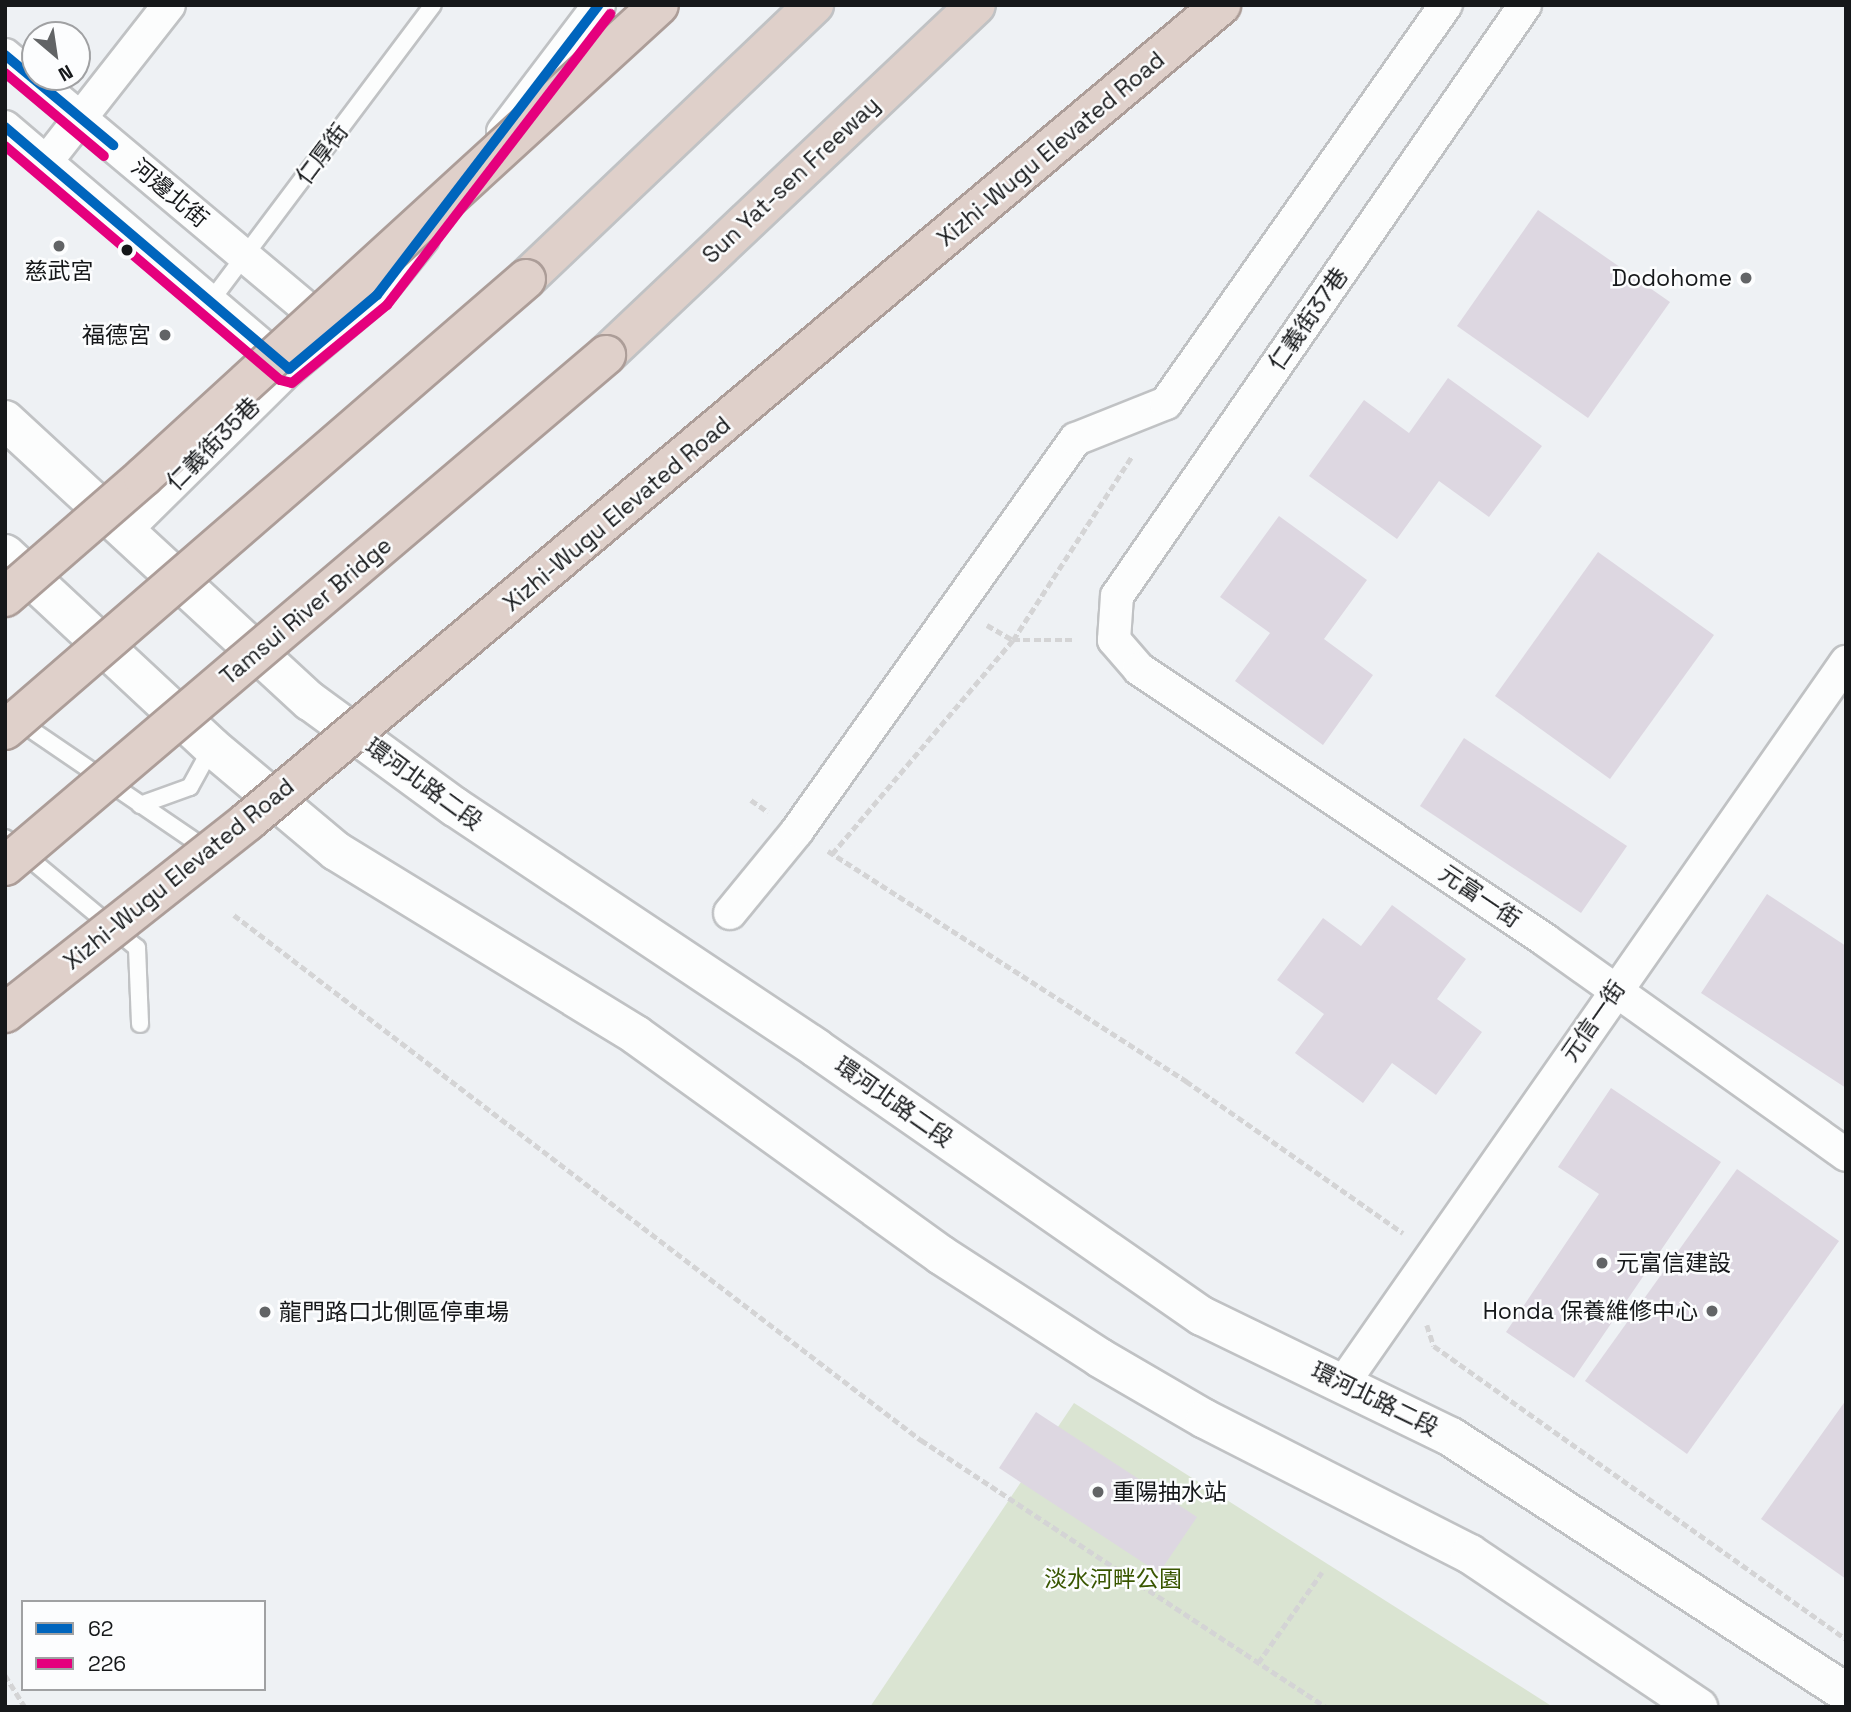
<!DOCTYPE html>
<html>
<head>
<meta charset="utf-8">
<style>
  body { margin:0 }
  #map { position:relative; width:1851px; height:1712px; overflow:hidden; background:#eef1f4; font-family:"Space Grotesk","Noto Sans TC",sans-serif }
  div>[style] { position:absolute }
  .green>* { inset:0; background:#dae4d2 }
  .building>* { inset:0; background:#ddd7e1 }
  .path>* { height:4.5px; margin-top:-2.25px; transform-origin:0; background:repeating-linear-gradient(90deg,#d4d4d5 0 7px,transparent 0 10.5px) }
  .roads { filter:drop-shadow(2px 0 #c0c2c4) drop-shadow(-2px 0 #c0c2c4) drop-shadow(0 2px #c0c2c4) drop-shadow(0 -2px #c0c2c4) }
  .lane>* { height:16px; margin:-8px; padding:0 8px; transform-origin:8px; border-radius:8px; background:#fcfdfd }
  .street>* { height:32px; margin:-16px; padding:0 16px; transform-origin:16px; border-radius:16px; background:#fcfdfd }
  .secondary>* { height:38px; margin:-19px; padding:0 19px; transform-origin:19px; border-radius:19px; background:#fcfdfd }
  .highway>* { height:38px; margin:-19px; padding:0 19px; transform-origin:19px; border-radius:19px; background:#dfd0ca }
  .bridges { filter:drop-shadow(2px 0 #ac9d98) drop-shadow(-2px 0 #ac9d98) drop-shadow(0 2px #ac9d98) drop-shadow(0 -2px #ac9d98) }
  .highway-bridge>* { height:38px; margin:-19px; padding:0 19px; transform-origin:19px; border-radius:19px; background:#dfd0ca }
  .bus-1>* { height:10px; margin:-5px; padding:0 5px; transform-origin:5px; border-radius:5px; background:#0065bd }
  .bus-2>* { height:10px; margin:-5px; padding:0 5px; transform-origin:5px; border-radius:5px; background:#e5007d }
  .dots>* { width:19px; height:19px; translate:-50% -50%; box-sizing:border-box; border:4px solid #fcfdfe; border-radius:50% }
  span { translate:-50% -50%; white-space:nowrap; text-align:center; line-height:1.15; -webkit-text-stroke:5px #fcfdfe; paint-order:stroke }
  .street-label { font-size:23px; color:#16181a }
  .poi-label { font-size:23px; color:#16181a }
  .right { translate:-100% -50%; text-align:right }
  .left { translate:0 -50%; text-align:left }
  .park-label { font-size:23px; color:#395600 }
  .frame { position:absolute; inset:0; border:7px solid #16181a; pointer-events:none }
  .legend { position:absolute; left:21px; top:1600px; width:245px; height:91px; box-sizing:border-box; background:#fcfdfe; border:2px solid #a0a1a3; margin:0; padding:9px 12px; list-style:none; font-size:21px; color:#16181a }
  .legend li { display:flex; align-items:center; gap:14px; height:35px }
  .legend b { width:35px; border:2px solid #a0a1a3 }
  .north { position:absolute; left:21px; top:21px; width:70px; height:70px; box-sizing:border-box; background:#fcfdfe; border:2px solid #a0a1a3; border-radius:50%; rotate:151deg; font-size:19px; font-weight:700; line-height:28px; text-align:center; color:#16181a }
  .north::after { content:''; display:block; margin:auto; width:24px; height:32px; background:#626466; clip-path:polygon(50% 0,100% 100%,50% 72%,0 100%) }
</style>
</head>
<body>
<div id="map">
  <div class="green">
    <div style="clip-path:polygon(1074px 1403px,1553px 1707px,870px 1707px)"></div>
  </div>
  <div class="building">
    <div style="clip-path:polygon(1538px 210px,1670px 302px,1588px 418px,1457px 326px)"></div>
    <div style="clip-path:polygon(1448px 378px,1542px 446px,1489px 517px,1439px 481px,1397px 539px,1309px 476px,1364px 400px,1409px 433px)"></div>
    <div style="clip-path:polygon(1279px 516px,1367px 580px,1324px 639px,1373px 675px,1323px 745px,1235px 681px,1270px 633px,1220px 597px)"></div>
    <div style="clip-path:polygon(1598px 552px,1714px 635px,1610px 779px,1495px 696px)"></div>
    <div style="clip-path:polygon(1464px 738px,1627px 846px,1581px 913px,1420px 806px)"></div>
    <div style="clip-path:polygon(1767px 894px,1846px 946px,1846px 1088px,1701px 993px)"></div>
    <div style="clip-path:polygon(1392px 905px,1466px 959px,1437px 999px,1482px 1032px,1436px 1095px,1392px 1063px,1363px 1103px,1295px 1053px,1324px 1014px,1277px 980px,1323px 918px,1361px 946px)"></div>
    <div style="clip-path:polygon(1611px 1088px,1721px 1162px,1574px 1378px,1506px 1332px,1599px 1194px,1558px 1167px)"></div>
    <div style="clip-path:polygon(1737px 1169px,1839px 1241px,1687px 1454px,1585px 1381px)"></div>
    <div style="clip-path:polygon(1846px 1400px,1846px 1579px,1761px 1519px)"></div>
    <div style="clip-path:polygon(1036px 1412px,1197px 1517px,1159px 1573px,999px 1468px)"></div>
  </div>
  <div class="path">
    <div style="left:987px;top:625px;width:30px;rotate:30deg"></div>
    <div style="left:1013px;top:640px;width:60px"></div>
    <div style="left:751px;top:800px;width:21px;rotate:35deg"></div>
    <div style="left:828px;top:851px;width:426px;rotate:32.7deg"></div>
    <div style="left:1186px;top:1081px;width:265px;rotate:35deg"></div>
    <div style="left:832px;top:854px;width:280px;rotate:-49.8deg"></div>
    <div style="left:1013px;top:640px;width:219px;rotate:-57.1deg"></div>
    <div style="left:234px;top:915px;width:865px;rotate:37.39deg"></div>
    <div style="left:921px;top:1440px;width:485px;rotate:33.4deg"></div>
    <div style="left:1427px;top:1325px;width:22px;rotate:72deg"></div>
    <div style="left:1434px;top:1346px;width:506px;rotate:35.42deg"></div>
    <div style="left:1258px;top:1663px;width:111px;rotate:-54.9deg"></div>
    <div style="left:5px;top:1675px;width:38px;rotate:58deg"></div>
  </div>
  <div class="roads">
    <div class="lane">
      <div style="left:210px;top:302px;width:371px;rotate:-53.1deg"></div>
      <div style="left:17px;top:720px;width:224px;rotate:34.3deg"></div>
      <div style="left:202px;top:846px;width:10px;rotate:-6deg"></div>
      <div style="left:140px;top:805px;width:53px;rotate:-19.8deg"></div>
      <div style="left:190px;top:787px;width:46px;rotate:-61.2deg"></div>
      <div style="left:5px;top:838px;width:172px;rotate:39.8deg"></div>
      <div style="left:137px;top:948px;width:76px;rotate:87.7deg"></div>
    </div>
    <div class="street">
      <div style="left:1525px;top:5px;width:718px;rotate:124.62deg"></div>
      <div style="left:1117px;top:596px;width:44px;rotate:93.9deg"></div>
      <div style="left:1114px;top:640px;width:38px;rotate:49deg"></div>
      <div style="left:1139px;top:669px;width:488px;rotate:33.7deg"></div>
      <div style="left:1545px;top:940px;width:370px;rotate:35.5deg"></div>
      <div style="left:5px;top:55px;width:429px;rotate:40deg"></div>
      <div style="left:5px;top:127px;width:373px;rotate:40.4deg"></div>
      <div style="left:503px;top:132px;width:159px;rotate:-52.9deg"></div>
      <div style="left:46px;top:162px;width:199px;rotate:-51.9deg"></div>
      <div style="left:124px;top:532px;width:232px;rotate:-44.7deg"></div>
      <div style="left:289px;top:369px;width:115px;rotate:-40.1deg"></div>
      <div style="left:377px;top:295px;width:73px;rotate:-51.1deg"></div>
      <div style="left:730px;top:913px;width:106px;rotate:-50.7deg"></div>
      <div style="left:797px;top:831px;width:481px;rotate:-54.6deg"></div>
      <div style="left:1076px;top:439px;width:97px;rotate:-21.8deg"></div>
      <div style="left:1166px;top:403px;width:487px;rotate:-54.9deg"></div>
      <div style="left:1344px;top:1382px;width:878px;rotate:-55.11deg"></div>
    </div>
    <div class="secondary">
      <div style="left:5px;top:420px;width:415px;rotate:42.7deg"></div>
      <div style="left:310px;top:701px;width:180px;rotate:36.2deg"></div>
      <div style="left:455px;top:807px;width:434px;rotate:33.7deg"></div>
      <div style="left:816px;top:1048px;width:470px;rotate:34.8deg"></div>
      <div style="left:1202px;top:1316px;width:277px;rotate:25.9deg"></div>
      <div style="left:1451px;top:1437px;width:471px;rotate:32.9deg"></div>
      <div style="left:5px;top:554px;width:283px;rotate:43deg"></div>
      <div style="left:212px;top:747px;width:162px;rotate:40deg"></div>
      <div style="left:336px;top:851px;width:352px;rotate:31.5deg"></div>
      <div style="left:636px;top:1035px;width:376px;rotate:35.8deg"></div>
      <div style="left:941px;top:1255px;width:189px;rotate:32.9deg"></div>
      <div style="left:1100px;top:1358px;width:121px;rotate:30.2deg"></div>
      <div style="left:1205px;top:1419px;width:297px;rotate:27deg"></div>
      <div style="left:1470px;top:1554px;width:275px;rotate:33.9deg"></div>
    </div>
    <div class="highway">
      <div style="left:526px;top:279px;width:398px;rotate:-43.6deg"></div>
      <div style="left:606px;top:355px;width:509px;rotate:-43.41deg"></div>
    </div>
  </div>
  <div class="bridges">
    <div class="highway-bridge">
      <div style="left:5px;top:597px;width:183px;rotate:-41deg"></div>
      <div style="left:143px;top:477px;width:699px;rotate:-42.45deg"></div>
      <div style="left:5px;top:730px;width:689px;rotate:-40.88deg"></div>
      <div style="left:5px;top:866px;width:789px;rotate:-40.37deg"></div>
      <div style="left:5px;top:1013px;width:310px;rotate:-38.3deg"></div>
      <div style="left:248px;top:821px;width:1270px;rotate:-39.98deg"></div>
    </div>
  </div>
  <div class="bus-1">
    <div style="left:5px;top:55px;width:141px;rotate:39.8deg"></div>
    <div style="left:5px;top:127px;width:373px;rotate:40.4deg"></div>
    <div style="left:289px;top:369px;width:115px;rotate:-40.1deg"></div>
    <div style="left:377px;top:295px;width:365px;rotate:-52.6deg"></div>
  </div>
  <div class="bus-2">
    <div style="left:5px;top:73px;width:129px;rotate:40deg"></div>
    <div style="left:5px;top:146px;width:361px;rotate:40.4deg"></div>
    <div style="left:280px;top:380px;width:12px;rotate:14deg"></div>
    <div style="left:292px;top:383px;width:123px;rotate:-39.4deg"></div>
    <div style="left:387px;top:305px;width:367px;rotate:-52.5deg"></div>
  </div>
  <div class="dots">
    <div style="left:59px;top:246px;background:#626466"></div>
    <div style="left:127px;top:250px;background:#16181a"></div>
    <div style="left:1746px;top:278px;background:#626466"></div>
    <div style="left:165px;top:335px;background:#626466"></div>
    <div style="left:1602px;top:1263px;background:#626466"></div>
    <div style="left:1712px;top:1311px;background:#626466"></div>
    <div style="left:265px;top:1312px;background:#626466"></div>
    <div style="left:1098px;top:1492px;background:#626466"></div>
  </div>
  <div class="street-label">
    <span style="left:1051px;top:149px;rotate:-40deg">Xizhi-Wugu Elevated Road</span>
    <span style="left:322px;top:154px;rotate:-53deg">仁厚街</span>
    <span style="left:791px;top:180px;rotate:-43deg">Sun Yat-sen Freeway</span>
    <span style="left:170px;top:193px;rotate:40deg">河邊北街</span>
    <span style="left:1308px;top:319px;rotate:-55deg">仁義街37巷</span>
    <span style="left:213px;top:444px;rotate:-45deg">仁義街35巷</span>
    <span style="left:617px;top:514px;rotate:-40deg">Xizhi-Wugu Elevated Road</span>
    <span style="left:306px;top:611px;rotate:-40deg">Tamsui River Bridge</span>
    <span style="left:424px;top:784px;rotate:36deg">環河北路二段</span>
    <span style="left:179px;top:874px;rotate:-39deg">Xizhi-Wugu Elevated Road</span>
    <span style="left:1480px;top:896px;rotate:34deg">元富一街</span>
    <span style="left:1593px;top:1021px;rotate:-55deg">元信一街</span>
    <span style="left:894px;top:1102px;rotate:35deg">環河北路二段</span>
    <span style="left:1375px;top:1399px;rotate:26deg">環河北路二段</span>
  </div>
  <div class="poi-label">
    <span style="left:59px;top:271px">慈武宮</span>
    <span class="right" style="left:1732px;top:278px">Dodohome</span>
    <span class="right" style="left:151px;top:335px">福德宮</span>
    <span class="left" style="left:1616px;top:1263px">元富信建設</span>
    <span class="right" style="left:1698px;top:1311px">Honda 保養維修中心</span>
    <span class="left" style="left:279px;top:1312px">龍門路口北側區停車場</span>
    <span class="left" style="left:1112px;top:1492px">重陽抽水站</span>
  </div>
  <div class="park-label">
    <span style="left:1113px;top:1579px">淡水河畔公園</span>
  </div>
  <div class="frame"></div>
  <ul class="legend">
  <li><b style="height:9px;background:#0065bd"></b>62</li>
  <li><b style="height:9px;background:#e5007d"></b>226</li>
  </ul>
  <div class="north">N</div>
</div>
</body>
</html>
